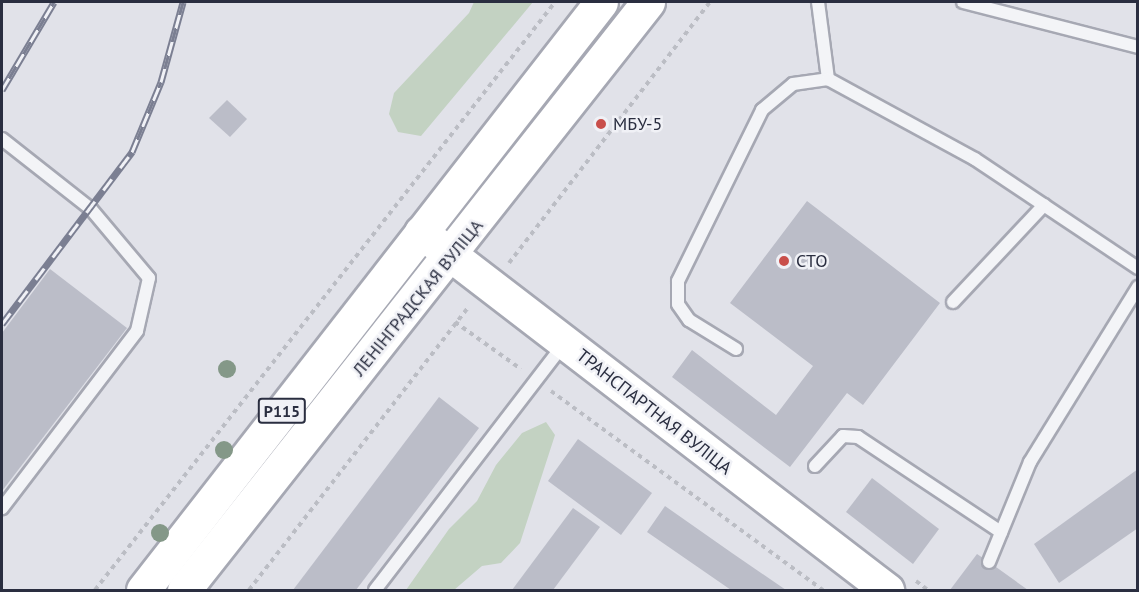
<!DOCTYPE html>
<html>
<head>
<meta charset="utf-8">
<style>
  body { margin:0 }
  #map { position:relative; width:1139px; height:592px; overflow:hidden; background:#e1e2e9; font-family:"PT Sans",sans-serif }
  div>[style] { position:absolute }
  .green>* { inset:0; background:#c3d2c2 }
  .building>* { inset:0; background:#bbbdc8 }
  .path>* { height:4px; margin-top:-2px; transform-origin:0; background:repeating-linear-gradient(90deg,#bbbdc4 0 4.5px,transparent 0 9px) }
  .roads { filter:drop-shadow(2px 0 #a6a8b3) drop-shadow(-2px 0 #a6a8b3) drop-shadow(0 2px #a6a8b3) drop-shadow(0 -2px #a6a8b3) }
  .service>* { height:12px; margin:-6px; padding:0 6px; transform-origin:6px; border-radius:6px; background:#f3f4f7 }
  .secondary>* { height:33px; margin:-16.5px; padding:0 16.5px; transform-origin:16.5px; border-radius:16.5px; background:#fff }
  .primary>* { height:33px; margin:-16.5px; padding:0 16.5px; transform-origin:16.5px; border-radius:16.5px; background:#fff }
  .rail>* { height:7px; margin-top:-3.5px; transform-origin:0; background:repeating-linear-gradient(90deg,#f0f1f6 0 14px,#7b7f92 0 28px); box-sizing:border-box; border-block:2px solid #7b7f92 }
  .trees>* { width:18px; height:18px; margin:-9px; border-radius:50%; background:#849888 }
  .dots>* { width:16px; height:16px; translate:-50% -50%; box-sizing:border-box; border:3px solid #f0f1f6; border-radius:50% }
  span { translate:-50% -50%; white-space:nowrap; text-align:center; line-height:1.15; -webkit-text-stroke:5px #f0f1f6; paint-order:stroke }
  .shield-label span { padding:2px 4px; background:#f0f1f6; border:2px solid; border-radius:4px; -webkit-text-stroke-width:0 }
  .shield-label { font-size:16px; color:#2a2e40; font-weight:700 }
  .poi-label { font-size:18px; color:#2a2e40 }
  .left { translate:0 -50%; text-align:left }
  .street-label { font-size:18px; color:#2a2e40 }
  .frame { position:absolute; inset:0; border:3px solid #2a2e40; pointer-events:none }
</style>
</head>
<body>
<div id="map">
  <div class="green">
    <div style="clip-path:polygon(474px 2px,533px 2px,421px 136px,398px 132px,389px 114px,394px 93px,469px 13px)"></div>
    <div style="clip-path:polygon(546px 422px,555px 435px,520px 543px,501px 563px,482px 566px,454px 590px,406px 590px,449px 529px,477px 501px,496px 465px,522px 433px)"></div>
  </div>
  <div class="building">
    <div style="clip-path:polygon(227px 100px,247px 119px,230px 137px,209px 118px)"></div>
    <div style="clip-path:polygon(807px 201px,940px 303px,863px 405px,847px 393px,790px 467px,672px 377px,692px 350px,776px 415px,813px 366px,730px 303px)"></div>
    <div style="clip-path:polygon(50px 269px,127px 328px,2px 491px,2px 333px)"></div>
    <div style="clip-path:polygon(439px 397px,479px 428px,356px 590px,293px 590px)"></div>
    <div style="clip-path:polygon(578px 439px,652px 493px,621px 535px,548px 481px)"></div>
    <div style="clip-path:polygon(1138px 469px,1138px 528px,1059px 583px,1034px 544px)"></div>
    <div style="clip-path:polygon(872px 478px,939px 529px,913px 564px,846px 512px)"></div>
    <div style="clip-path:polygon(665px 506px,732px 553px,786px 590px,731px 590px,647px 532px)"></div>
    <div style="clip-path:polygon(573px 508px,600px 527px,553px 590px,512px 590px)"></div>
    <div style="clip-path:polygon(977px 554px,989px 562px,1028px 590px,950px 590px)"></div>
  </div>
  <div class="path">
    <div style="left:509px;top:263px;width:329px;rotate:-52.4deg"></div>
    <div style="left:455px;top:322px;width:81px;rotate:35.5deg"></div>
    <div style="left:551px;top:391px;width:337px;rotate:36.2deg"></div>
    <div style="left:916px;top:581px;width:15px;rotate:37deg"></div>
    <div style="left:95px;top:590px;width:747px;rotate:-51.96deg"></div>
    <div style="left:249px;top:590px;width:359px;rotate:-52.2deg"></div>
  </div>
  <div class="roads">
    <div class="service">
      <div style="left:818px;top:2px;width:78px;rotate:82.6deg"></div>
      <div style="left:963px;top:2px;width:181px;rotate:14.4deg"></div>
      <div style="left:2px;top:139px;width:113px;rotate:38.2deg"></div>
      <div style="left:91px;top:209px;width:90px;rotate:50deg"></div>
      <div style="left:149px;top:278px;width:54px;rotate:102.8deg"></div>
      <div style="left:137px;top:331px;width:223px;rotate:127.3deg"></div>
      <div style="left:953px;top:302px;width:133px;rotate:-46.8deg"></div>
      <div style="left:736px;top:349px;width:55px;rotate:-148.3deg"></div>
      <div style="left:689px;top:320px;width:19px;rotate:-125deg"></div>
      <div style="left:678px;top:304px;width:23px;rotate:-90deg"></div>
      <div style="left:678px;top:281px;width:191px;rotate:-63.8deg"></div>
      <div style="left:762px;top:110px;width:40px;rotate:-40deg"></div>
      <div style="left:793px;top:84px;width:35px;rotate:-8deg"></div>
      <div style="left:828px;top:79px;width:167px;rotate:28.6deg"></div>
      <div style="left:975px;top:159px;width:196px;rotate:33.8deg"></div>
      <div style="left:815px;top:466px;width:41px;rotate:-47deg"></div>
      <div style="left:843px;top:436px;width:15px;rotate:4deg"></div>
      <div style="left:858px;top:437px;width:172px;rotate:33.6deg"></div>
      <div style="left:989px;top:562px;width:108px;rotate:-67.7deg"></div>
      <div style="left:1030px;top:462px;width:206px;rotate:-58.3deg"></div>
      <div style="left:375px;top:590px;width:310px;rotate:-52.5deg"></div>
    </div>
    <div class="secondary">
      <div style="left:421px;top:232px;width:588px;rotate:37.53deg"></div>
    </div>
    <div class="primary">
      <div style="left:143px;top:590px;width:745px;rotate:-52.08deg"></div>
      <div style="left:184px;top:590px;width:749px;rotate:-51.72deg"></div>
    </div>
  </div>
  <div class="rail">
    <div style="left:2px;top:90px;width:102px;rotate:-59.4deg"></div>
    <div style="left:2px;top:324px;width:216px;rotate:-52.9deg"></div>
    <div style="left:132px;top:152px;width:76px;rotate:-67.5deg"></div>
    <div style="left:161px;top:82px;width:83px;rotate:-74.6deg"></div>
  </div>
  <div class="trees">
    <div style="left:227px;top:369px"></div>
    <div style="left:224px;top:450px"></div>
    <div style="left:160px;top:533px"></div>
  </div>
  <div class="dots">
    <div style="left:601px;top:124px;background:#c94f4b"></div>
    <div style="left:784px;top:261px;background:#c94f4b"></div>
  </div>
  <div class="shield-label">
    <span style="left:282px;top:411px">Р115</span>
  </div>
  <div class="poi-label">
    <span class="left" style="left:613px;top:124px">МБУ-5</span>
    <span class="left" style="left:796px;top:261px">СТО</span>
  </div>
  <div class="street-label">
    <span style="left:418px;top:298px;rotate:-51deg">ЛЕНІНГРАДСКАЯ ВУЛІЦА</span>
    <span style="left:654px;top:412px;rotate:38deg">ТРАНСПАРТНАЯ ВУЛІЦА</span>
  </div>
  <div class="frame"></div>
</div>
</body>
</html>
